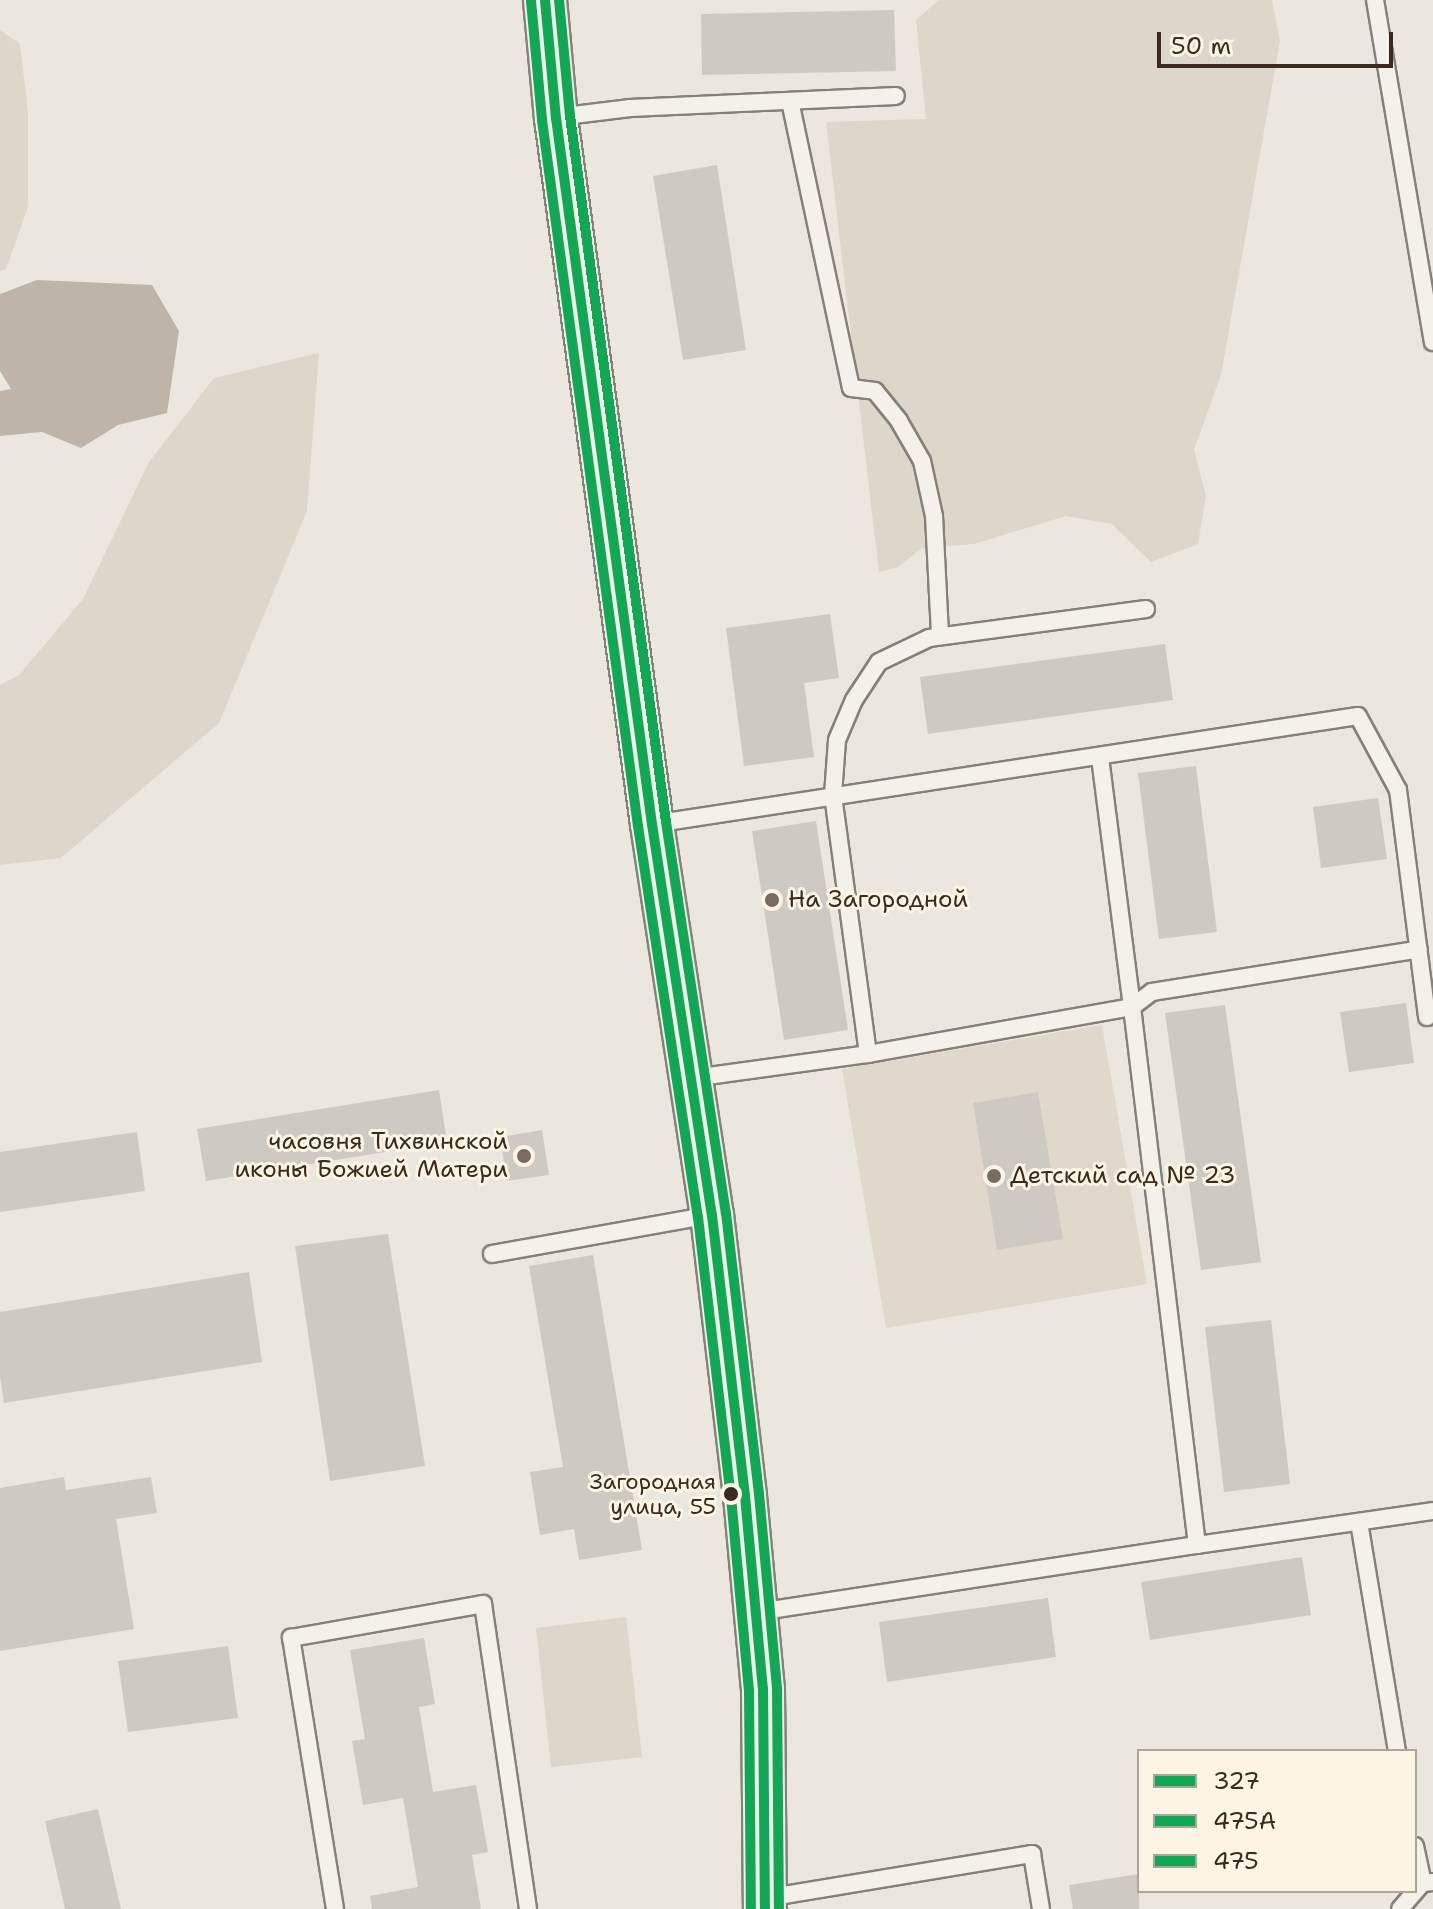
<!DOCTYPE html>
<html>
<head>
<meta charset="utf-8">
<style>
  body { margin:0 }
  #map { position:relative; width:1433px; height:1909px; overflow:hidden; background:#ebe7de; font-family:"Shantell Sans",sans-serif }
  div>[style] { position:absolute }
  .built>* { inset:0; background:#dfd8cb }
  .green>* { inset:0; background:#ddd6ca }
  .water>* { inset:0; background:#beb5a8 }
  .building>* { inset:0; background:#cecac2 }
  .roads { filter:drop-shadow(2px 0 #858079) drop-shadow(-2px 0 #858079) drop-shadow(0 2px #858079) drop-shadow(0 -2px #858079) }
  .service>* { height:16px; margin:-8px; padding:0 8px; transform-origin:8px; border-radius:8px; background:#f4f0ea }
  .secondary>* { height:42px; margin:-21px; padding:0 21px; transform-origin:21px; border-radius:21px; background:#f4f0ea }
  .bus-1>* { height:10px; margin:-5px; padding:0 5px; transform-origin:5px; border-radius:5px; background:#10a855 }
  .bus-2>* { height:10px; margin:-5px; padding:0 5px; transform-origin:5px; border-radius:5px; background:#10a855 }
  .bus-3>* { height:10px; margin:-5px; padding:0 5px; transform-origin:5px; border-radius:5px; background:#10a855 }
  .dots>* { width:22px; height:22px; translate:-50% -50%; box-sizing:border-box; border:4px solid #fcf5e5; border-radius:50% }
  span { translate:-50% -50%; white-space:nowrap; text-align:center; line-height:1.15; -webkit-text-stroke:6px #fcf5e5; paint-order:stroke }
  .bus-label { font-size:22px; color:#3b2a1e }
  .right { translate:-100% -50%; text-align:right }
  .poi-label { font-size:24px; color:#3b2a1e }
  .left { translate:0 -50%; text-align:left }
  .legend { position:absolute; left:1137px; top:1749px; width:280px; height:144px; box-sizing:border-box; background:#fcf5e5; border:2px solid #afa495; margin:0; padding:10px 14px; list-style:none; font-size:24px; color:#3b2a1e }
  .legend li { display:flex; align-items:center; gap:16px; height:40px }
  .legend b { width:40px; border:2px solid #afa495 }
  .scale { position:absolute; left:1157px; top:32px; width:236px; height:36px; box-sizing:border-box; border:4px solid #3b2a1e; border-top:0; padding-left:10px; font-size:24px; line-height:28px; white-space:nowrap; color:#3b2a1e; -webkit-text-stroke:6px #fcf5e5; paint-order:stroke }
</style>
</head>
<body>
<div id="map">
  <div class="built">
    <div style="clip-path:polygon(1102px 1025px,1147px 1284px,886px 1328px,842px 1069px)"></div>
  </div>
  <div class="green">
    <div style="clip-path:polygon(939px 0,1272px 0,1280px 41px,1221px 375px,1194px 450px,1206px 496px,1198px 544px,1151px 562px,1112px 524px,1066px 516px,974px 544px,922px 548px,898px 567px,879px 572px,826px 122px,926px 119px,916px 20px)"></div>
    <div style="clip-path:polygon(0 30px,20px 44px,28px 112px,28px 207px,6px 269px,0 271px)"></div>
    <div style="clip-path:polygon(319px 353px,307px 511px,219px 723px,61px 858px,0 865px,0 685px,19px 675px,83px 599px,149px 462px,214px 378px)"></div>
    <div style="clip-path:polygon(626px 1617px,642px 1757px,551px 1767px,536px 1628px)"></div>
  </div>
  <div class="water">
    <div style="clip-path:polygon(37px 280px,152px 285px,179px 331px,167px 413px,118px 425px,81px 448px,42px 432px,0 436px,0 391px,11px 389px,0 371px,0 294px)"></div>
  </div>
  <div class="building">
    <div style="clip-path:polygon(894px 10px,896px 71px,702px 75px,701px 14px)"></div>
    <div style="clip-path:polygon(717px 165px,746px 350px,683px 360px,653px 176px)"></div>
    <div style="clip-path:polygon(830px 614px,839px 678px,804px 683px,814px 757px,744px 766px,726px 628px)"></div>
    <div style="clip-path:polygon(1165px 644px,1173px 700px,928px 734px,920px 677px)"></div>
    <div style="clip-path:polygon(1196px 766px,1217px 932px,1159px 939px,1138px 773px)"></div>
    <div style="clip-path:polygon(1378px 798px,1387px 859px,1321px 868px,1313px 807px)"></div>
    <div style="clip-path:polygon(816px 821px,848px 1030px,784px 1040px,752px 831px)"></div>
    <div style="clip-path:polygon(1406px 1003px,1414px 1063px,1349px 1072px,1340px 1012px)"></div>
    <div style="clip-path:polygon(1225px 1005px,1261px 1262px,1201px 1270px,1165px 1013px)"></div>
    <div style="clip-path:polygon(439px 1090px,447px 1142px,206px 1181px,197px 1129px)"></div>
    <div style="clip-path:polygon(1038px 1092px,1063px 1239px,997px 1250px,973px 1103px)"></div>
    <div style="clip-path:polygon(542px 1130px,549px 1175px,507px 1181px,500px 1137px)"></div>
    <div style="clip-path:polygon(137px 1132px,145px 1191px,0 1212px,0 1152px)"></div>
    <div style="clip-path:polygon(388px 1234px,425px 1466px,330px 1481px,295px 1246px)"></div>
    <div style="clip-path:polygon(593px 1255px,642px 1550px,579px 1560px,574px 1529px,540px 1535px,530px 1472px,563px 1467px,529px 1266px)"></div>
    <div style="clip-path:polygon(249px 1272px,262px 1362px,4px 1403px,0 1376px,0 1312px)"></div>
    <div style="clip-path:polygon(1271px 1320px,1290px 1484px,1224px 1492px,1205px 1327px)"></div>
    <div style="clip-path:polygon(64px 1477px,66px 1490px,151px 1477px,157px 1513px,116px 1519px,134px 1629px,0 1651px,0 1488px)"></div>
    <div style="clip-path:polygon(1302px 1557px,1311px 1615px,1150px 1640px,1141px 1582px)"></div>
    <div style="clip-path:polygon(1048px 1598px,1056px 1657px,887px 1682px,879px 1622px)"></div>
    <div style="clip-path:polygon(424px 1638px,435px 1704px,419px 1707px,433px 1792px,476px 1785px,488px 1852px,472px 1855px,481px 1909px,372px 1909px,370px 1896px,418px 1887px,403px 1798px,363px 1805px,352px 1741px,365px 1739px,350px 1650px)"></div>
    <div style="clip-path:polygon(228px 1646px,238px 1718px,128px 1732px,118px 1661px)"></div>
    <div style="clip-path:polygon(98px 1809px,121px 1909px,65px 1909px,45px 1821px)"></div>
    <div style="clip-path:polygon(1139px 1874px,1139px 1909px,1073px 1909px,1069px 1885px)"></div>
  </div>
  <div class="roads">
    <div class="service">
      <div style="left:1375px;top:0;width:347px;rotate:80.4deg"></div>
      <div style="left:790px;top:101px;width:293px;rotate:78deg"></div>
      <div style="left:851px;top:388px;width:24px;rotate:7deg"></div>
      <div style="left:875px;top:391px;width:38px;rotate:51deg"></div>
      <div style="left:899px;top:421px;width:46px;rotate:60.1deg"></div>
      <div style="left:922px;top:461px;width:56px;rotate:77.7deg"></div>
      <div style="left:934px;top:516px;width:120px;rotate:87.1deg"></div>
      <div style="left:557px;top:117px;width:74px;rotate:-7deg"></div>
      <div style="left:630px;top:108px;width:266px;rotate:-2.6deg"></div>
      <div style="left:653px;top:824px;width:713px;rotate:-8.71deg"></div>
      <div style="left:1358px;top:716px;width:84px;rotate:61.6deg"></div>
      <div style="left:1398px;top:790px;width:229px;rotate:82.7deg"></div>
      <div style="left:868px;top:1054px;width:261px;rotate:-97.7deg"></div>
      <div style="left:833px;top:795px;width:55px;rotate:-85.8deg"></div>
      <div style="left:837px;top:740px;width:43px;rotate:-67deg"></div>
      <div style="left:854px;top:700px;width:45px;rotate:-56.7deg"></div>
      <div style="left:879px;top:662px;width:55px;rotate:-25.6deg"></div>
      <div style="left:929px;top:638px;width:219px;rotate:-7.6deg"></div>
      <div style="left:693px;top:1078px;width:177px;rotate:-7.8deg"></div>
      <div style="left:868px;top:1054px;width:268px;rotate:-10.1deg"></div>
      <div style="left:1132px;top:1007px;width:253px;rotate:-97.3deg"></div>
      <div style="left:492px;top:1254px;width:222px;rotate:-10.1deg"></div>
      <div style="left:1359px;top:1522px;width:232px;rotate:80.6deg"></div>
      <div style="left:1197px;top:1545px;width:238px;rotate:-8.2deg"></div>
      <div style="left:758px;top:1612px;width:444px;rotate:-8.7deg"></div>
      <div style="left:1197px;top:1545px;width:542px;rotate:-96.89deg"></div>
      <div style="left:1132px;top:1007px;width:25px;rotate:-37deg"></div>
      <div style="left:1152px;top:992px;width:270px;rotate:-9.1deg"></div>
      <div style="left:1415px;top:1846px;width:38px;rotate:78deg"></div>
      <div style="left:766px;top:1898px;width:270px;rotate:-9.4deg"></div>
      <div style="left:1032px;top:1854px;width:56px;rotate:80.7deg"></div>
      <div style="left:335px;top:1909px;width:275px;rotate:-99.2deg"></div>
      <div style="left:291px;top:1638px;width:195px;rotate:-10deg"></div>
      <div style="left:483px;top:1604px;width:308px;rotate:81.6deg"></div>
      <div style="left:1400px;top:1909px;width:35px;rotate:-49deg"></div>
      <div style="left:1423px;top:1883px;width:10px;rotate:-6deg"></div>
    </div>
    <div class="secondary">
      <div style="left:545px;top:0;width:119px;rotate:84.7deg"></div>
      <div style="left:556px;top:118px;width:712px;rotate:82.26deg"></div>
      <div style="left:652px;top:824px;width:396px;rotate:81.3deg"></div>
      <div style="left:712px;top:1215px;width:283px;rotate:83.3deg"></div>
      <div style="left:745px;top:1496px;width:194px;rotate:84.7deg"></div>
      <div style="left:763px;top:1689px;width:220px;rotate:89.5deg"></div>
    </div>
  </div>
  <div class="bus-1">
    <div style="left:545px;top:0;width:119px;rotate:84.7deg"></div>
    <div style="left:556px;top:118px;width:712px;rotate:82.26deg"></div>
    <div style="left:652px;top:824px;width:396px;rotate:81.3deg"></div>
    <div style="left:712px;top:1215px;width:283px;rotate:83.3deg"></div>
    <div style="left:745px;top:1496px;width:194px;rotate:84.7deg"></div>
    <div style="left:763px;top:1689px;width:220px;rotate:89.5deg"></div>
  </div>
  <div class="bus-2">
    <div style="left:531px;top:1px;width:120px;rotate:84.7deg"></div>
    <div style="left:542px;top:120px;width:712px;rotate:82.26deg"></div>
    <div style="left:638px;top:826px;width:396px;rotate:81.3deg"></div>
    <div style="left:698px;top:1217px;width:282px;rotate:83.3deg"></div>
    <div style="left:731px;top:1497px;width:194px;rotate:84.7deg"></div>
    <div style="left:749px;top:1690px;width:219px;rotate:89.5deg"></div>
  </div>
  <div class="bus-3">
    <div style="left:559px;top:0;width:117px;rotate:84.6deg"></div>
    <div style="left:570px;top:116px;width:712px;rotate:82.26deg"></div>
    <div style="left:666px;top:822px;width:396px;rotate:81.3deg"></div>
    <div style="left:726px;top:1213px;width:283px;rotate:83.3deg"></div>
    <div style="left:759px;top:1494px;width:196px;rotate:84.7deg"></div>
    <div style="left:777px;top:1689px;width:220px;rotate:89.5deg"></div>
  </div>
  <div class="dots">
    <div style="left:772px;top:900px;background:#796c61"></div>
    <div style="left:524px;top:1156px;background:#796c61"></div>
    <div style="left:994px;top:1176px;background:#796c61"></div>
    <div style="left:731px;top:1494px;background:#3b2a1e"></div>
  </div>
  <div class="bus-label">
    <span class="right" style="left:716px;top:1494px">Загородная<br>улица, 55</span>
  </div>
  <div class="poi-label">
    <span class="left" style="left:788px;top:900px">На Загородной</span>
    <span class="right" style="left:508px;top:1156px">часовня Тихвинской<br>иконы Божией Матери</span>
    <span class="left" style="left:1010px;top:1176px">Детский сад № 23</span>
  </div>
  <ul class="legend">
  <li><b style="height:10px;background:#10a855"></b>327</li>
  <li><b style="height:10px;background:#10a855"></b>475А</li>
  <li><b style="height:10px;background:#10a855"></b>475</li>
  </ul>
  <div class="scale">50 m</div>
</div>
</body>
</html>
